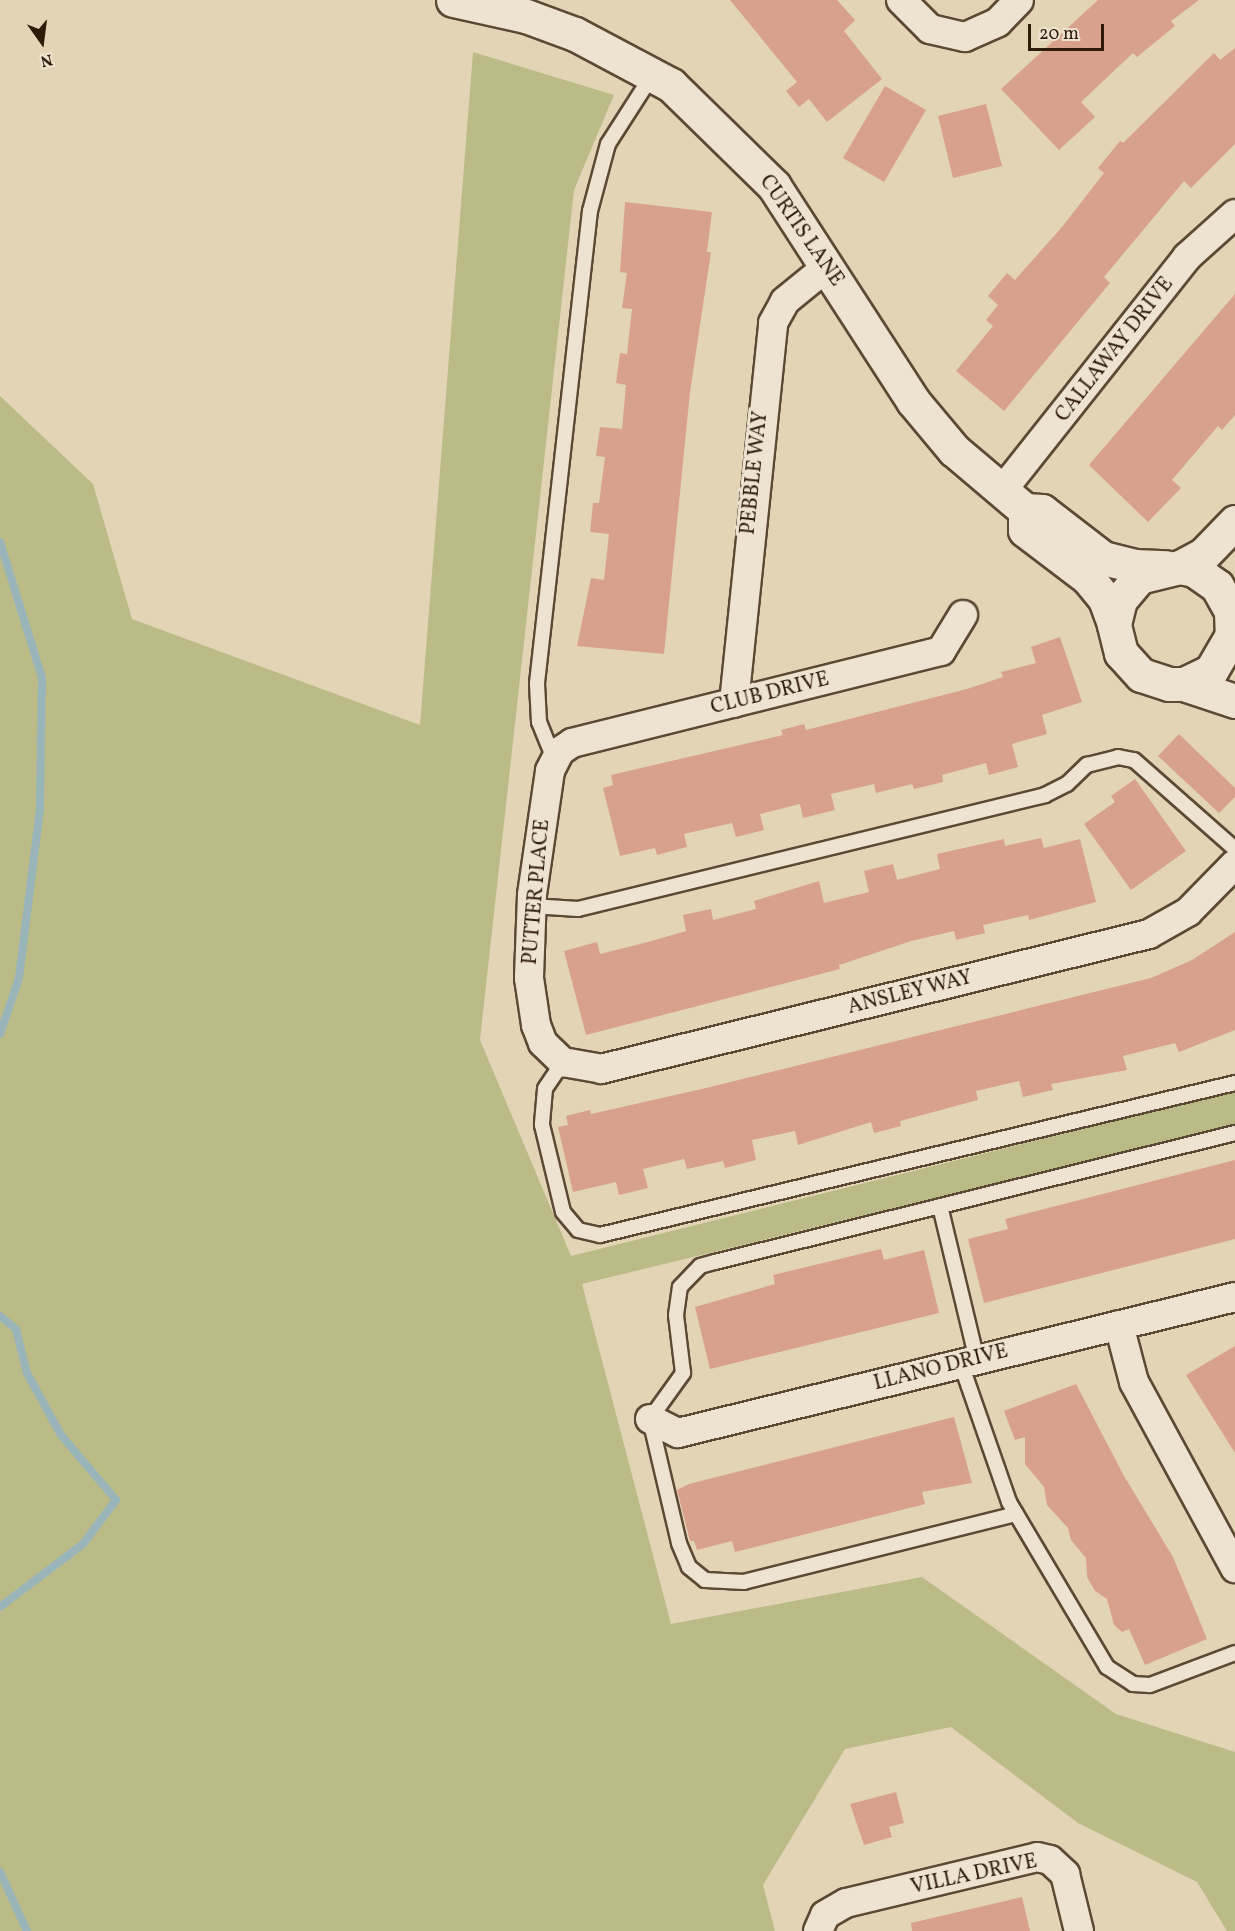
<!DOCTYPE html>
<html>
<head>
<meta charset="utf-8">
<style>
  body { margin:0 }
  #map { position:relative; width:1235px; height:1931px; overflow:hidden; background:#e3d4b6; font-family:Vollkorn,serif }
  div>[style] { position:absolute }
  .green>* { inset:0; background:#bb8 }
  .stream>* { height:8px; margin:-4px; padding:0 4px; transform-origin:4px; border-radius:4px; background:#9ab5b9 }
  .building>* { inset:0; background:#d8a18b }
  .roads { filter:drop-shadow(2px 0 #5c4934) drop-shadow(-2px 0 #5c4934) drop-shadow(0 2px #5c4934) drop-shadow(0 -2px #5c4934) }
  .service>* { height:14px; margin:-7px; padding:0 7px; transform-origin:7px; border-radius:7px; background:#ede3d0 }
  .minor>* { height:28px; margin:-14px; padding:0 14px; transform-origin:14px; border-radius:14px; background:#ede3d0 }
  .tertiary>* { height:33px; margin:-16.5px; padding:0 16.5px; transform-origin:16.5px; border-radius:16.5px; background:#ede3d0 }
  span { translate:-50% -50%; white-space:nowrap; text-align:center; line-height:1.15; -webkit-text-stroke:6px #ede3d0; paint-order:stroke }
  .street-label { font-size:21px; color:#2f1b09 }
  .north { position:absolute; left:12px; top:12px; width:60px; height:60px; -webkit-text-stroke:4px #ede3d0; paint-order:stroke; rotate:166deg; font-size:16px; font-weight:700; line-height:24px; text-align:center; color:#2f1b09 }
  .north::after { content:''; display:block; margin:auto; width:21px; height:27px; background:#2f1b09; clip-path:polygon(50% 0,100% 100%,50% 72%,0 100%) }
  .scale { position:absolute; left:1028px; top:24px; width:76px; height:27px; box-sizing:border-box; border:3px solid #2f1b09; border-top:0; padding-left:8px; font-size:18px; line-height:21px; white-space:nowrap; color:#2f1b09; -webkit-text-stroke:4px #ede3d0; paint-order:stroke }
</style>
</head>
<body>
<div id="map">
  <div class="green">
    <div style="clip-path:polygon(473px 52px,614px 95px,574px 190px,480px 1040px,571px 1256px,1235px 1091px,1235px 1125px,582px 1284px,671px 1624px,922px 1577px,1116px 1714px,1235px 1752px,1235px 1931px,1227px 1931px,1197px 1882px,1078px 1823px,951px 1727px,845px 1749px,763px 1885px,775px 1931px,0 1931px,0 396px,93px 484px,132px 619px,420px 725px)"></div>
  </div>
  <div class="stream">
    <div style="left:0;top:542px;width:142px;rotate:72.8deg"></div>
    <div style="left:42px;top:678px;width:131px;rotate:90.9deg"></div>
    <div style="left:40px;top:809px;width:170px;rotate:97.1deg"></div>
    <div style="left:19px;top:978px;width:59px;rotate:108.7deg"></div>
    <div style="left:0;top:1316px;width:21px;rotate:39deg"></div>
    <div style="left:16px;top:1329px;width:45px;rotate:76deg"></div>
    <div style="left:27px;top:1373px;width:71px;rotate:61.3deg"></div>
    <div style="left:61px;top:1435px;width:85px;rotate:49.8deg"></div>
    <div style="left:116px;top:1500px;width:55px;rotate:126.9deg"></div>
    <div style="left:83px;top:1544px;width:104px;rotate:142.8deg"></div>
    <div style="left:0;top:1872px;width:65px;rotate:65.4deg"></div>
  </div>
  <div class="building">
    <div style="clip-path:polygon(730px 0,837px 0,855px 20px,844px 31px,882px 79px,827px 122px,809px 99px,799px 107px,786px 91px,797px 82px)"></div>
    <div style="clip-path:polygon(1098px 0,1199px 0,1171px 21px,1175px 26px,1137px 57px,1133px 53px,1081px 102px,1095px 117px,1059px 150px,1001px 89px)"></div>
    <div style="clip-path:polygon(1235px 48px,1235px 144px,1191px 188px,1184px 181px,1104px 277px,1110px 283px,1004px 411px,956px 371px,993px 326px,986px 320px,998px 305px,988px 296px,1007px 273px,1015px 280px,1062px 227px,1104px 173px,1098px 168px,1120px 141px,1123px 143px,1214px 53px,1220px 60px)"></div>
    <div style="clip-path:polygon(885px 86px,926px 110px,884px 182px,843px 158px)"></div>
    <div style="clip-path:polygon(986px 104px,1002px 166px,953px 178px,938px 116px)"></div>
    <div style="clip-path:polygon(625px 202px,712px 212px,707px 252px,711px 252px,690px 392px,664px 654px,577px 646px,591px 578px,604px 580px,609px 534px,590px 532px,593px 503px,599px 503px,605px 457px,596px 456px,600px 427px,622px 429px,626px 385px,616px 383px,620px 353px,627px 354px,632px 309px,622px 308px,627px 273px,620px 272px)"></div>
    <div style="clip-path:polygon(1235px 294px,1235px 415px,1222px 430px,1218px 426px,1172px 480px,1181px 488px,1148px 522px,1089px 465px)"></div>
    <div style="clip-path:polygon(1060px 637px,1082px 702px,1042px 715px,1047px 734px,1012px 744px,1018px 767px,989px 775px,986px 763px,942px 775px,943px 782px,914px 789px,912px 784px,876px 793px,874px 784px,831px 794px,835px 810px,803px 818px,800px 804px,760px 814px,764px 830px,736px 837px,732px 823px,684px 834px,687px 847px,657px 855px,655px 848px,620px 856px,603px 788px,613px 785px,611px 775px,783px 735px,781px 730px,804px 724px,806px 730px,967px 689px,1003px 677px,1001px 672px,1036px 663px,1031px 647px)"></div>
    <div style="clip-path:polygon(1179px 734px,1235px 788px,1235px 797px,1219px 813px,1158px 756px)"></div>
    <div style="clip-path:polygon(1135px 779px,1186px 851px,1131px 890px,1084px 824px,1115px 802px,1111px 796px)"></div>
    <div style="clip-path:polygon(1041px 838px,1044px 848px,1080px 839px,1096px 902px,1029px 920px,1028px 915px,983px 925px,985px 933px,956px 940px,954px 931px,911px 941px,839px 965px,840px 969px,586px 1035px,564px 951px,597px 942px,600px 954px,648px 942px,686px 931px,683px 915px,711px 909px,713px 920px,756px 909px,754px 901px,819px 881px,824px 903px,869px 892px,864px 871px,893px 864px,897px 880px,940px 869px,937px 854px,1004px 839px,1005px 846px)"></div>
    <div style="clip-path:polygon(1235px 932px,1235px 1030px,1179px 1052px,1175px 1043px,1123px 1056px,1127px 1070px,1051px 1084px,1053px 1090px,1023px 1097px,1019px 1081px,976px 1091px,978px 1100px,900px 1121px,901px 1126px,874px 1133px,871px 1122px,798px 1145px,795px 1131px,752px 1140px,756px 1160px,725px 1168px,723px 1161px,687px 1169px,684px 1159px,643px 1169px,648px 1188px,619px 1195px,616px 1182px,573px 1192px,558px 1127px,568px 1125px,566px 1116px,590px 1110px,591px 1114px,706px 1088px,1151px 978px,1192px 960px)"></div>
    <div style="clip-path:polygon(1235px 1160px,1235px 1239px,984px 1303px,968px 1239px,1008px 1229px,1005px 1219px)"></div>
    <div style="clip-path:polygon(881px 1249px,884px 1260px,924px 1250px,939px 1313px,710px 1369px,695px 1307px,775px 1284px,773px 1275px)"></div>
    <div style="clip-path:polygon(1235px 1346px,1235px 1453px,1186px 1375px)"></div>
    <div style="clip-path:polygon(1076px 1384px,1124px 1476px,1173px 1557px,1207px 1639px,1145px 1665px,1129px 1629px,1122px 1632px,1114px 1625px,1107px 1599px,1095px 1591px,1087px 1577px,1086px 1558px,1071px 1540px,1068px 1528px,1047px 1505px,1044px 1487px,1025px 1464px,1025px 1437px,1015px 1440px,1004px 1411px)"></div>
    <div style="clip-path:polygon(954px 1417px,972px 1483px,922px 1492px,925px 1504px,735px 1552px,732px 1541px,697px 1550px,694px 1541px,690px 1541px,677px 1490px,689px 1484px)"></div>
    <div style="clip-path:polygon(896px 1792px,904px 1823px,889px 1827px,892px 1837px,864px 1845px,850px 1804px)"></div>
    <div style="clip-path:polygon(1022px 1897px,1030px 1931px,912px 1931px,911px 1923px)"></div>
  </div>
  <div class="roads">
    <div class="service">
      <div style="left:554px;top:759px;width:40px;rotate:-112deg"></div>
      <div style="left:539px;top:722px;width:39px;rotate:-93deg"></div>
      <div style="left:537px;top:683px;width:475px;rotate:-83.6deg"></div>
      <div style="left:590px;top:211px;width:69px;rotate:-75deg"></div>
      <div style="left:608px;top:144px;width:83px;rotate:-57.3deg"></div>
      <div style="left:532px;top:906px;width:46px;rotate:3.7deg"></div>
      <div style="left:578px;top:909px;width:481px;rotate:-13.7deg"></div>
      <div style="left:1045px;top:795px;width:25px;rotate:-27deg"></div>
      <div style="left:1067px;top:784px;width:28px;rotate:-44deg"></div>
      <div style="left:1087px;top:765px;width:32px;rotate:-14deg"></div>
      <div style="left:1118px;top:757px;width:16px;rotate:11deg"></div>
      <div style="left:1134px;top:760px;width:135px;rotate:41.4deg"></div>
      <div style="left:563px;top:1062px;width:32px;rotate:124deg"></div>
      <div style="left:545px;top:1089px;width:36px;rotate:95deg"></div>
      <div style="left:542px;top:1125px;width:89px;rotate:76.4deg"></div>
      <div style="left:563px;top:1212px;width:23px;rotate:50deg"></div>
      <div style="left:578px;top:1230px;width:23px;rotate:13deg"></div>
      <div style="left:600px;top:1235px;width:653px;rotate:-13.46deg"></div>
      <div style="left:940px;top:1206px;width:158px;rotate:76.5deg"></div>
      <div style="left:961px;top:1364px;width:146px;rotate:70.8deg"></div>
      <div style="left:1009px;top:1502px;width:192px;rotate:59.3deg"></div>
      <div style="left:1107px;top:1667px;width:31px;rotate:33deg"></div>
      <div style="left:1133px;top:1684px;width:17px;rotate:3deg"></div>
      <div style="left:1150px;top:1685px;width:91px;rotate:-20.6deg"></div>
      <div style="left:1016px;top:1514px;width:280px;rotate:166deg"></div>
      <div style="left:744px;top:1582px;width:39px;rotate:-177deg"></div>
      <div style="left:705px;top:1580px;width:21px;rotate:-141deg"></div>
      <div style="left:689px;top:1567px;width:26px;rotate:-113deg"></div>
      <div style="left:679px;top:1543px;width:127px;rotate:-103.2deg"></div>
      <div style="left:650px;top:1419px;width:57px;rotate:-54.3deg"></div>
      <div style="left:683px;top:1373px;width:58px;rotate:-96.9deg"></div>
      <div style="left:676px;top:1315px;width:28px;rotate:-82deg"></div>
      <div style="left:680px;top:1287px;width:29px;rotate:-46deg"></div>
      <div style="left:700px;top:1266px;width:16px;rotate:-15deg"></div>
      <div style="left:715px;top:1262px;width:536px;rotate:-13.93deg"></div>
    </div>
    <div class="minor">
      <div style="left:901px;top:0;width:41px;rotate:45deg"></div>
      <div style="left:930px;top:29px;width:36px;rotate:13deg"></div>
      <div style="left:965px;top:37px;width:36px;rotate:-24deg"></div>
      <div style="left:998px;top:22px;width:30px;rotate:-46deg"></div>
      <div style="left:1001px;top:492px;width:300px;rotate:-51.6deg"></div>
      <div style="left:1187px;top:257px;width:64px;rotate:-41.9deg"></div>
      <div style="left:963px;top:615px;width:42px;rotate:121.4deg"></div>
      <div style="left:941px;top:651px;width:380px;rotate:166deg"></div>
      <div style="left:572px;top:743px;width:14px;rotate:146deg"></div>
      <div style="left:560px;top:751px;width:22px;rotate:117deg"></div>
      <div style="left:550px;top:771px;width:125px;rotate:98.3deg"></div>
      <div style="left:532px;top:895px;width:83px;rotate:92.1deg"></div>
      <div style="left:529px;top:978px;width:48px;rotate:81.5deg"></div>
      <div style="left:536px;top:1025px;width:19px;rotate:69deg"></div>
      <div style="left:543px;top:1043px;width:28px;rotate:44deg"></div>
      <div style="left:563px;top:1062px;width:39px;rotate:10deg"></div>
      <div style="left:601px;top:1069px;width:564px;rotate:-13.84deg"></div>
      <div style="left:1149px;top:934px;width:45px;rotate:-29.4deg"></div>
      <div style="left:1188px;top:912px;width:67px;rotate:-45.6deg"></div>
      <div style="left:734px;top:703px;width:382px;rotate:-84.1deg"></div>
      <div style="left:773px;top:323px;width:25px;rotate:-61deg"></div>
      <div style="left:785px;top:301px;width:55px;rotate:-39.1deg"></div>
      <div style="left:1119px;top:1325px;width:59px;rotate:75.3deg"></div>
      <div style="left:1134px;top:1382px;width:212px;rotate:61.5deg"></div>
      <div style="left:650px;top:1419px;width:31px;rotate:27deg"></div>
      <div style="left:678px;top:1433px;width:573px;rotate:-13.72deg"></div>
      <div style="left:818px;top:1931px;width:17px;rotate:-66deg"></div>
      <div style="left:825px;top:1915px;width:24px;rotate:-30deg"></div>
      <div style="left:846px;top:1903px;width:196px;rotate:-13.5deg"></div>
      <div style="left:1037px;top:1857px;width:13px;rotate:13deg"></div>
      <div style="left:1050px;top:1860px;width:21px;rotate:43deg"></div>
      <div style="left:1065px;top:1874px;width:59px;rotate:76.2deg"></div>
    </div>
    <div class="tertiary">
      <div style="left:453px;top:0;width:75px;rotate:12.4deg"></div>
      <div style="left:526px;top:16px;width:52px;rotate:20.2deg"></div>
      <div style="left:575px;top:34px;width:109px;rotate:28deg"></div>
      <div style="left:671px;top:85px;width:144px;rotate:44.4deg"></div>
      <div style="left:774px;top:186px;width:256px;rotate:57.1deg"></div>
      <div style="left:913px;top:401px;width:64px;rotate:50.1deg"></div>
      <div style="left:954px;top:450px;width:93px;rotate:40.2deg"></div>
      <div style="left:1025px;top:510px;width:17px;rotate:3deg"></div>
      <div style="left:1042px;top:511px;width:77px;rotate:37.6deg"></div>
      <div style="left:1103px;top:558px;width:32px;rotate:14deg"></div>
      <div style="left:1134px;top:566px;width:32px;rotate:2deg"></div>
      <div style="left:1025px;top:510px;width:20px;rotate:90deg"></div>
      <div style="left:1025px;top:530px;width:79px;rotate:37.3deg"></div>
      <div style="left:1088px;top:578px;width:27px;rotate:51deg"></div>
      <div style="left:1105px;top:599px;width:27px;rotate:70deg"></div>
      <div style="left:1180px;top:567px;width:14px;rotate:12deg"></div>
      <div style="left:1194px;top:570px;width:28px;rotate:35deg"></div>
      <div style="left:1217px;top:586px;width:29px;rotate:61deg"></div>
      <div style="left:1231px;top:611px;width:24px;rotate:88deg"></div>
      <div style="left:1232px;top:635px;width:42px;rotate:120.3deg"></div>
      <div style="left:1211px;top:671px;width:30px;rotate:154deg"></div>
      <div style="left:1184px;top:684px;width:15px;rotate:180deg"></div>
      <div style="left:1169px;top:684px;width:29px;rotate:-162deg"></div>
      <div style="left:1141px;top:675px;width:30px;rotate:-132deg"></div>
      <div style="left:1121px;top:653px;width:30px;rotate:-104deg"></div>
      <div style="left:1114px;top:624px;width:25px;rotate:-76deg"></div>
      <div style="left:1120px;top:600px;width:30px;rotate:-50deg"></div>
      <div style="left:1139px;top:577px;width:42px;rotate:-13.7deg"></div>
      <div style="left:1180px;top:567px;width:26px;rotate:-28deg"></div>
      <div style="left:1203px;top:555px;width:46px;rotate:-45.9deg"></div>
      <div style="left:1184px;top:684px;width:54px;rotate:18.4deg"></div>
    </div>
  </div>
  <div class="street-label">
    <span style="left:801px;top:231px;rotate:55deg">CURTIS LANE</span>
    <span style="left:1115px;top:350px;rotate:-52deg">CALLAWAY DRIVE</span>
    <span style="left:755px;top:473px;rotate:-84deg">PEBBLE WAY</span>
    <span style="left:770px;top:694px;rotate:-14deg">CLUB DRIVE</span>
    <span style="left:537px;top:892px;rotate:-85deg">PUTTER PLACE</span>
    <span style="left:910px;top:993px;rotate:-14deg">ANSLEY WAY</span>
    <span style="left:941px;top:1368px;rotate:-14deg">LLANO DRIVE</span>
    <span style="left:974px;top:1875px;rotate:-12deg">VILLA DRIVE</span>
  </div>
  <div class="north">N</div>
  <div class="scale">20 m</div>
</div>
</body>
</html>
